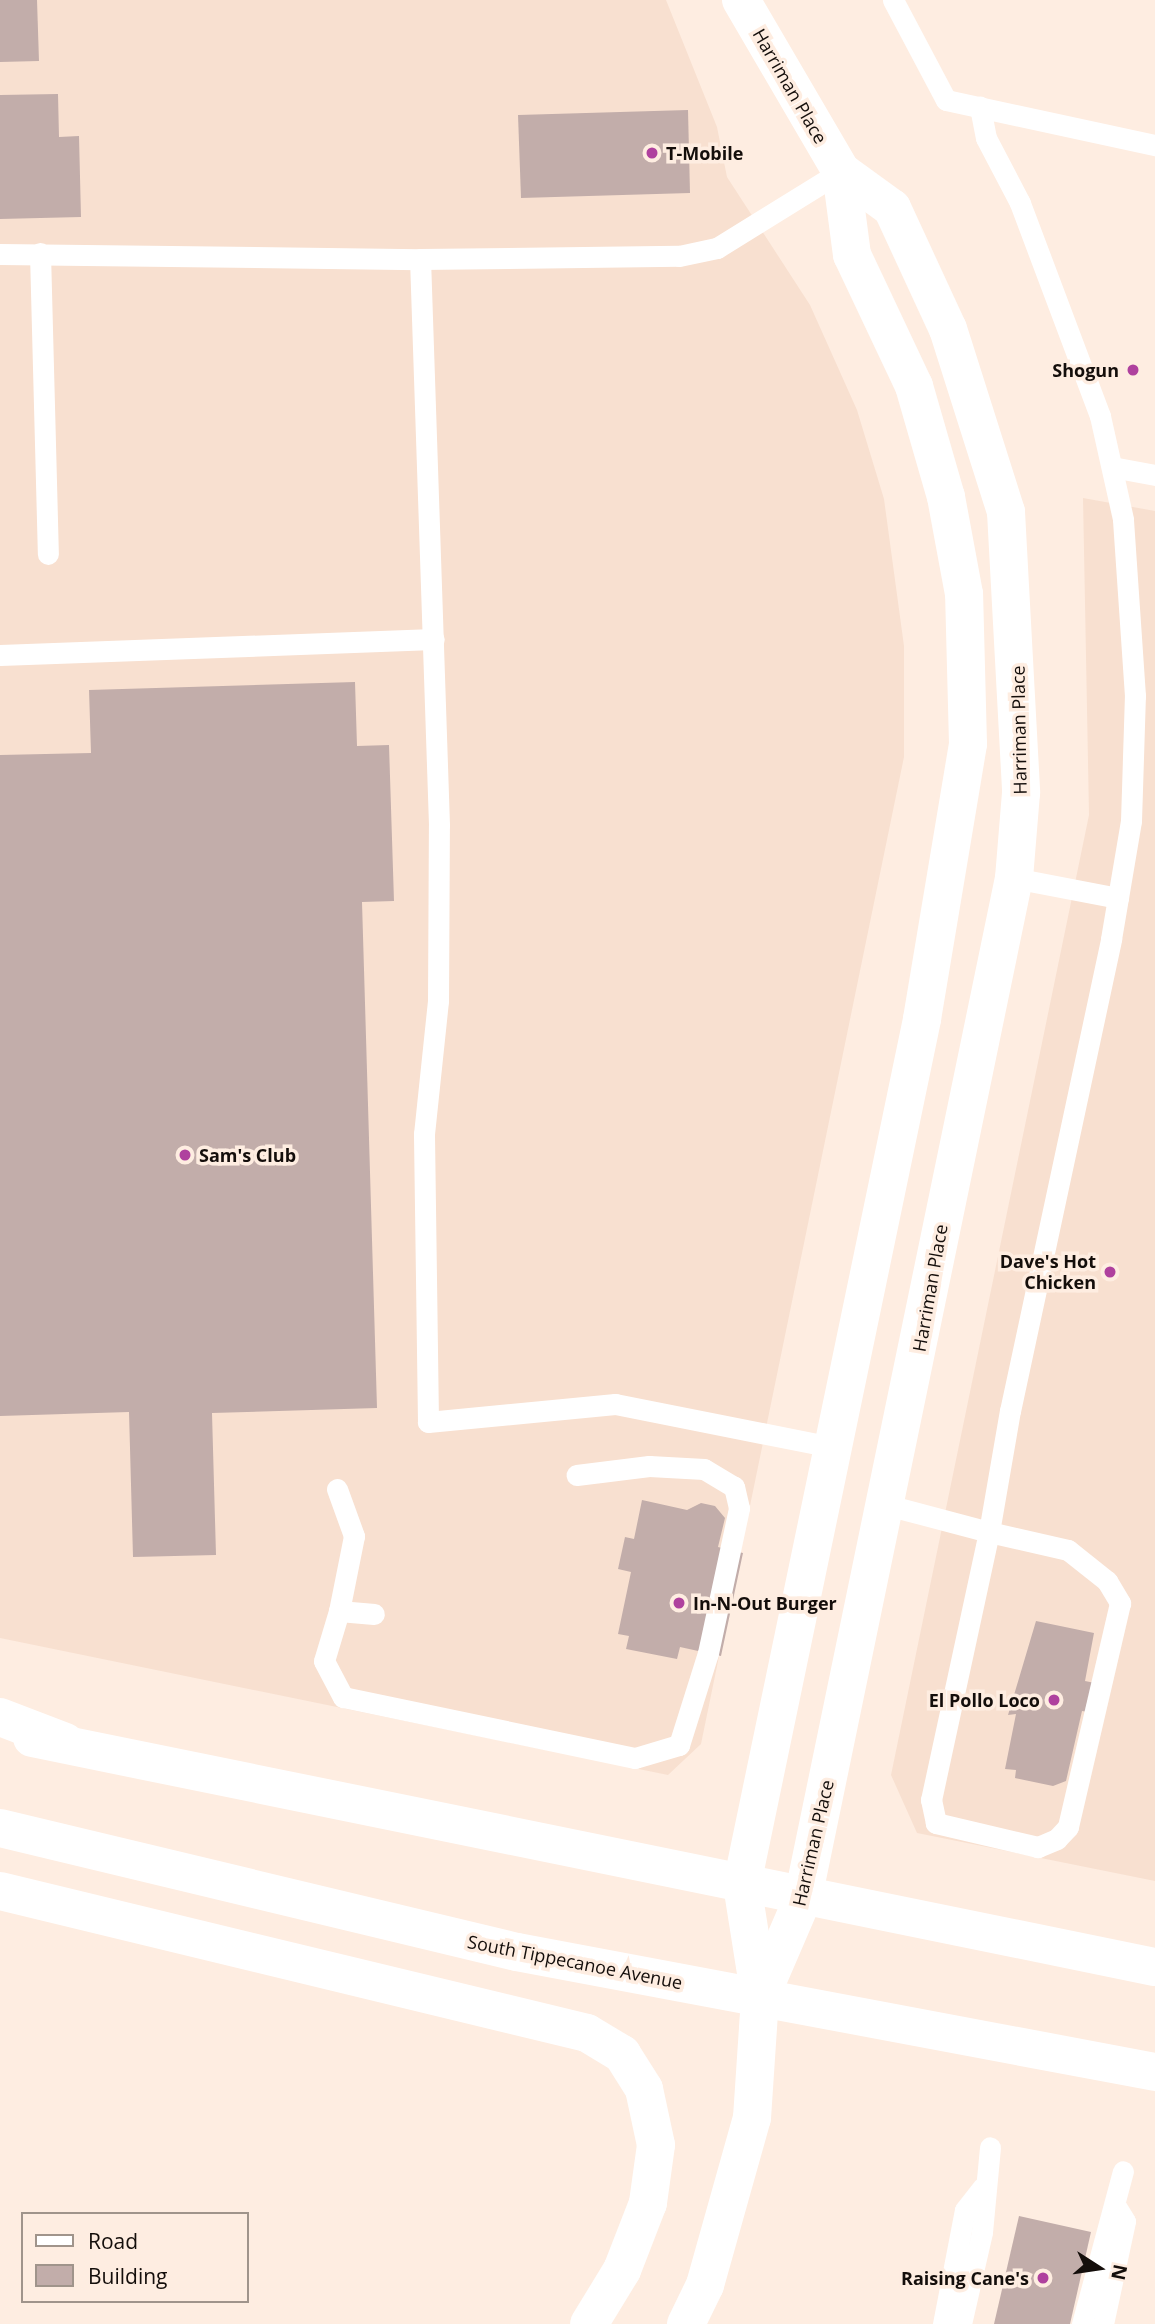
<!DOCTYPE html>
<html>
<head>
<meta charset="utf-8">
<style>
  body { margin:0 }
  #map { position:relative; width:1155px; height:2324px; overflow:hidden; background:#feede1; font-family:"Open Sans",sans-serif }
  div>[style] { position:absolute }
  .built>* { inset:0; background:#f8e0d0 }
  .building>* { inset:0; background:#c2adaa }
  .service>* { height:21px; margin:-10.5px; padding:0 10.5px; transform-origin:10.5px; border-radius:10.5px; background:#fff }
  .tertiary>* { height:38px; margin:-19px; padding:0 19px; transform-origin:19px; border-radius:19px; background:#fff }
  .secondary>* { height:38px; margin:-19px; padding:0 19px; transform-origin:19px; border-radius:19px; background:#fff }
  .motorway>* { height:38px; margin:-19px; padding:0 19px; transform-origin:19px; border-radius:19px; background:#fff }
  .dots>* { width:19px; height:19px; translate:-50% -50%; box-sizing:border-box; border:4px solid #feede1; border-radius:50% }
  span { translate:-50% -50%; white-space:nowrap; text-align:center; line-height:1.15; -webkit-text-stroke:7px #feede1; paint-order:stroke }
  .street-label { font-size:18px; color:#140e0b }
  .poi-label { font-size:18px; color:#140e0b; font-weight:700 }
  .left { translate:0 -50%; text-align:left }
  .right { translate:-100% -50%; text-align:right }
  .legend { position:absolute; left:21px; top:2212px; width:228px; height:91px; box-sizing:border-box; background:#feede1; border:2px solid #a0948b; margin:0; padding:9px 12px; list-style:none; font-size:21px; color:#140e0b }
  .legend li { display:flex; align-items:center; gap:14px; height:35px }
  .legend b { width:35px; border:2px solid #a0948b }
  .north { position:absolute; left:1064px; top:2233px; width:70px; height:70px; -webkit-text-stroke:5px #feede1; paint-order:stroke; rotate:102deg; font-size:19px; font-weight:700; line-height:28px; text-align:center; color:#140e0b }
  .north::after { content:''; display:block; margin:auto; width:24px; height:32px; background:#140e0b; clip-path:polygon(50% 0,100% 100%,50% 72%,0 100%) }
</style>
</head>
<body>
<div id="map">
  <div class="built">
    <div style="clip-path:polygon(0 0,666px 0,717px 127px,727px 177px,810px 305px,857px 410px,884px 499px,904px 646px,904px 757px,701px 1744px,668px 1775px,0 1638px)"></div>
    <div style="clip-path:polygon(1083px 498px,1155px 511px,1155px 1881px,917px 1833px,891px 1775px,1089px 815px)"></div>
  </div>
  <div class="building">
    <div style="clip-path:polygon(0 0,37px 0,39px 61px,0 62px)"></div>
    <div style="clip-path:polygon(58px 94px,59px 137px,79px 136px,81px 217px,0 219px,0 95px)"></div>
    <div style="clip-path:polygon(688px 110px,690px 193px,521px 198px,518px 115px)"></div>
    <div style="clip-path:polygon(355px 682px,357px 746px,389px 745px,394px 901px,362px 902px,377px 1408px,212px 1413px,216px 1555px,133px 1557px,129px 1412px,0 1416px,0 755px,91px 753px,89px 690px)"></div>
    <div style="clip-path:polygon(642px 1500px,687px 1510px,701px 1503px,715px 1506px,725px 1518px,718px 1547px,743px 1553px,721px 1656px,680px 1647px,677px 1659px,626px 1649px,629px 1636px,618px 1634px,631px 1572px,618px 1569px,625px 1537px,634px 1539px)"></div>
    <div style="clip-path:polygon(1036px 1621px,1094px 1633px,1085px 1681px,1100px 1684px,1094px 1713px,1082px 1711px,1066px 1781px,1053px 1786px,1015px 1778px,1016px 1770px,1005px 1769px,1016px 1714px,1008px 1715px)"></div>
    <div style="clip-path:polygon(1019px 2216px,1091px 2232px,1070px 2324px,994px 2324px)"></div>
  </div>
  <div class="service">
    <div style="left:893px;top:0;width:113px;rotate:62.1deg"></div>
    <div style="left:946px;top:100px;width:214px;rotate:12.2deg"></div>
    <div style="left:40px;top:253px;width:301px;rotate:88.5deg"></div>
    <div style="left:0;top:254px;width:420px;rotate:0.7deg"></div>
    <div style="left:1112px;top:467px;width:44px;rotate:10.5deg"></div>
    <div style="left:0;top:655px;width:434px;rotate:-2.1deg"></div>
    <div style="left:1014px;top:878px;width:106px;rotate:10.9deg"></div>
    <div style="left:832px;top:1447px;width:221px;rotate:-168.8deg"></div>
    <div style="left:615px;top:1404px;width:188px;rotate:174.5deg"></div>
    <div style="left:428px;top:1422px;width:288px;rotate:-90.8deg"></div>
    <div style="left:424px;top:1134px;width:134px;rotate:-84deg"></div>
    <div style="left:438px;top:1001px;width:176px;rotate:-89.7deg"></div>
    <div style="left:439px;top:825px;width:566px;rotate:-91.92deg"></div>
    <div style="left:420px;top:259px;width:259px;rotate:-0.7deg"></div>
    <div style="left:679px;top:256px;width:39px;rotate:-12deg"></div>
    <div style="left:717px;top:248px;width:146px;rotate:-31.8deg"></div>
    <div style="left:337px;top:1489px;width:50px;rotate:70.1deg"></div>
    <div style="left:354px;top:1536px;width:76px;rotate:101.3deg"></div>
    <div style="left:339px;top:1611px;width:35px;rotate:5deg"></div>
    <div style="left:887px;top:1505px;width:106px;rotate:14.8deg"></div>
    <div style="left:989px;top:1532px;width:81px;rotate:12.8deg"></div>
    <div style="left:1068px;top:1550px;width:50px;rotate:38.5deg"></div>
    <div style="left:1107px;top:1581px;width:26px;rotate:59deg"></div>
    <div style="left:1120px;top:1603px;width:230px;rotate:103.1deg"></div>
    <div style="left:1068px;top:1827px;width:16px;rotate:133deg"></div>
    <div style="left:1057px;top:1839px;width:21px;rotate:157deg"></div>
    <div style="left:1038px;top:1847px;width:105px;rotate:-166.8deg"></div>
    <div style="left:936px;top:1823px;width:24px;rotate:-102deg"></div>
    <div style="left:931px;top:1800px;width:274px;rotate:-77.8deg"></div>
    <div style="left:989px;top:1532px;width:123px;rotate:-80.2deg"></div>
    <div style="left:1010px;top:1411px;width:483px;rotate:-77.9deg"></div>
    <div style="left:1111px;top:939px;width:120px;rotate:-80.4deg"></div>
    <div style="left:1131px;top:821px;width:125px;rotate:-88.2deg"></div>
    <div style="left:1135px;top:696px;width:177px;rotate:-93.9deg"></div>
    <div style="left:1123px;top:519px;width:106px;rotate:-102.6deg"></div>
    <div style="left:1100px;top:416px;width:228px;rotate:-110.6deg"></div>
    <div style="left:1020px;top:203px;width:73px;rotate:-117.6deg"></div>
    <div style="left:986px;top:138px;width:32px;rotate:-101deg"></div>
    <div style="left:339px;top:1611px;width:52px;rotate:106.7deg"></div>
    <div style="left:324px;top:1661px;width:41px;rotate:62.2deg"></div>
    <div style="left:343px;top:1697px;width:298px;rotate:11.8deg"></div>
    <div style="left:635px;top:1758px;width:46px;rotate:-16.5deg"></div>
    <div style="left:679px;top:1745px;width:96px;rotate:-72.5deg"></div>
    <div style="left:708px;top:1653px;width:148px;rotate:-77.9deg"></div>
    <div style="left:739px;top:1508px;width:22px;rotate:-103deg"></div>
    <div style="left:734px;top:1487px;width:35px;rotate:-149deg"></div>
    <div style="left:704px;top:1469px;width:55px;rotate:-176.9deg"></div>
    <div style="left:649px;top:1466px;width:73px;rotate:172.9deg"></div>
    <div style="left:943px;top:2324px;width:116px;rotate:-79.1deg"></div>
    <div style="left:965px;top:2210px;width:29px;rotate:-52deg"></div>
    <div style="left:961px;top:2324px;width:94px;rotate:-77.1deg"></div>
    <div style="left:982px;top:2232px;width:85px;rotate:-84.6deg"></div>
    <div style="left:1082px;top:2324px;width:158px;rotate:-75deg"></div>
    <div style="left:1103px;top:2324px;width:105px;rotate:-77.9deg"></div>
    <div style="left:1125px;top:2221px;width:19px;rotate:-122deg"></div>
  </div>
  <div class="tertiary">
    <div style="left:741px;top:0;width:198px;rotate:59.7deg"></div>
    <div style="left:841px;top:171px;width:63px;rotate:36deg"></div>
    <div style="left:892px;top:208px;width:133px;rotate:65.2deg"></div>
    <div style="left:948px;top:329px;width:192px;rotate:72.4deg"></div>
    <div style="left:1006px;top:512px;width:281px;rotate:86.9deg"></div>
    <div style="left:1021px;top:793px;width:85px;rotate:94.7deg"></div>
    <div style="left:1014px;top:878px;width:1042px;rotate:101.69deg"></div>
    <div style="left:803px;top:1898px;width:109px;rotate:113.3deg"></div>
    <div style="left:760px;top:1998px;width:115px;rotate:-99deg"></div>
    <div style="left:742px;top:1884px;width:884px;rotate:-78.24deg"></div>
    <div style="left:922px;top:1019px;width:279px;rotate:-80.5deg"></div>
    <div style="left:968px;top:744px;width:150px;rotate:-91.5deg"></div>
    <div style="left:964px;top:594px;width:99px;rotate:-100.5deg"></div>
    <div style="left:946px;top:497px;width:116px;rotate:-106.1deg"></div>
    <div style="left:914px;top:386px;width:145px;rotate:-115.3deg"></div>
    <div style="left:852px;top:255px;width:85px;rotate:-97.5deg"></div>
  </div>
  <div class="secondary">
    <div style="left:32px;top:1738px;width:1146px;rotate:11.53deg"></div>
    <div style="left:0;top:1828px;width:532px;rotate:13.49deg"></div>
    <div style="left:517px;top:1952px;width:649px;rotate:10.65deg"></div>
  </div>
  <div class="motorway">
    <div style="left:0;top:1717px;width:70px;rotate:21deg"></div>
    <div style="left:0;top:1891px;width:604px;rotate:13.6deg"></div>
    <div style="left:587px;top:2033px;width:41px;rotate:31deg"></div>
    <div style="left:622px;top:2054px;width:41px;rotate:57.8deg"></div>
    <div style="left:644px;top:2089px;width:57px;rotate:77.9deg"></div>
    <div style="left:656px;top:2145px;width:59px;rotate:97.9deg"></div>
    <div style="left:648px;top:2203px;width:72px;rotate:111.2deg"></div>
    <div style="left:622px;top:2270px;width:63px;rotate:121.4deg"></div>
    <div style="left:686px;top:2324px;width:43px;rotate:-64deg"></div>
    <div style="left:705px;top:2285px;width:173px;rotate:-74.3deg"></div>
    <div style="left:752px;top:2118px;width:120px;rotate:-86.2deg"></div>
  </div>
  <div class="dots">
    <div style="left:652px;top:153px;background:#af419e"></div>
    <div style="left:1133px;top:370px;background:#af419e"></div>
    <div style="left:185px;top:1155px;background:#af419e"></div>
    <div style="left:1110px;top:1272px;background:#af419e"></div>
    <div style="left:679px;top:1603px;background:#af419e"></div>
    <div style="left:1054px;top:1700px;background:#af419e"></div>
    <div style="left:1043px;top:2278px;background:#af419e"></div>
  </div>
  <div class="street-label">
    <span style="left:790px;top:86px;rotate:60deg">Harriman Place</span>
    <span style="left:1019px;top:730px;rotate:-91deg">Harriman Place</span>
    <span style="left:930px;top:1288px;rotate:-80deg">Harriman Place</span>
    <span style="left:813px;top:1843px;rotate:-77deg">Harriman Place</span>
    <span style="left:575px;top:1962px;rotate:11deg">South Tippecanoe Avenue</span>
  </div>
  <div class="poi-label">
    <span class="left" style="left:666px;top:153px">T-Mobile</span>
    <span class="right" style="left:1119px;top:370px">Shogun</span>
    <span class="left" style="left:199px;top:1155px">Sam's Club</span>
    <span class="right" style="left:1096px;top:1272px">Dave's Hot<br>Chicken</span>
    <span class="left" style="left:693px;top:1603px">In-N-Out Burger</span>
    <span class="right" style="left:1040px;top:1700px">El Pollo Loco</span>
    <span class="right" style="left:1029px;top:2278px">Raising Cane's</span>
  </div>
  <ul class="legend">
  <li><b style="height:9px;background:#fff"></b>Road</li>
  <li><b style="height:19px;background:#c2adaa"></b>Building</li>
  </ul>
  <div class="north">N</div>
</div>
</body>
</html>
